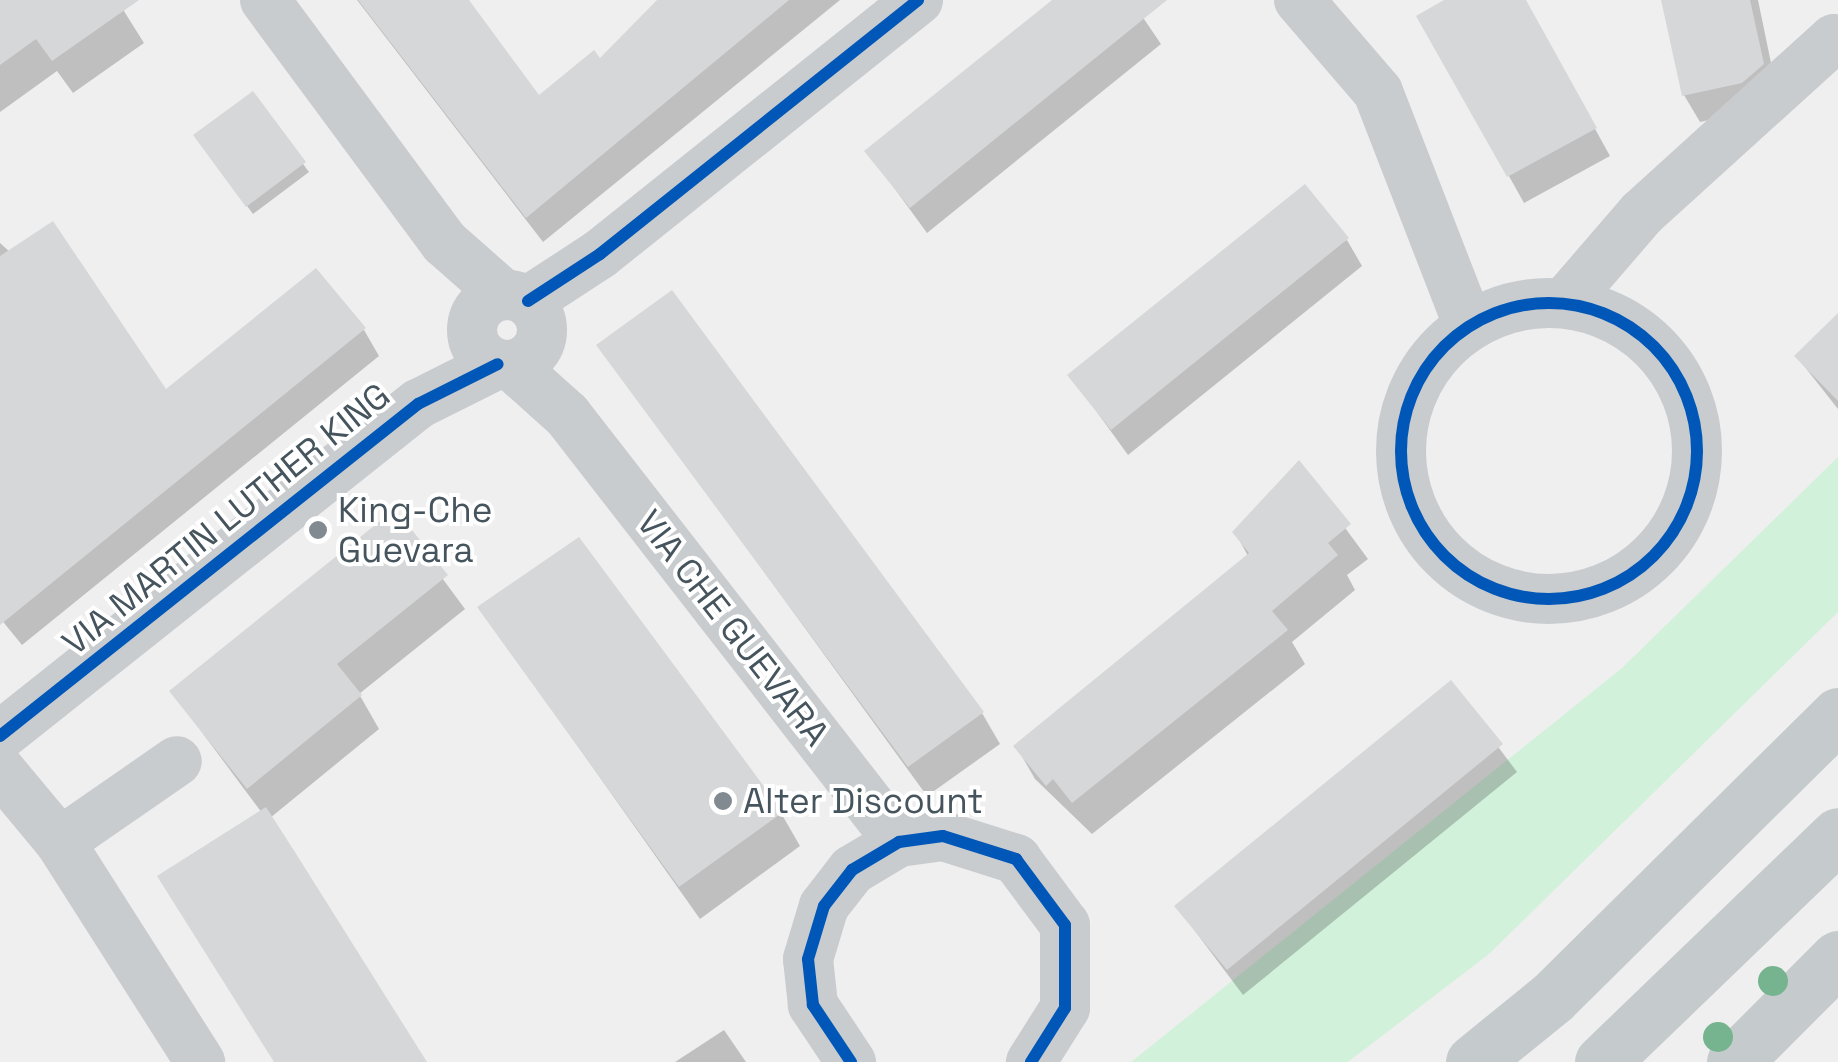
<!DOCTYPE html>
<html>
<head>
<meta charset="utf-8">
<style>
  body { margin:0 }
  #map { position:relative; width:1838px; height:1062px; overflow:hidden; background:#f0efef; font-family:"Space Grotesk",sans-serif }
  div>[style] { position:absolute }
  .green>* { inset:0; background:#d2f1db }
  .shadow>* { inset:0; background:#0003 }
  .building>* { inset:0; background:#d6d7d8 }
  .minor>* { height:50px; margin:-25px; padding:0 25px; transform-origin:25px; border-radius:25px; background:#c8ccce }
  .minor>.ring { margin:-25px; padding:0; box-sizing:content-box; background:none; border:50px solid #c8ccce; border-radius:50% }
  .major>* { height:55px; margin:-27.5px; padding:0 27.5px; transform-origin:27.5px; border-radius:27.5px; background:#c5cacd }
  .cycleway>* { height:12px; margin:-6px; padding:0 6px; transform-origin:6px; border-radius:6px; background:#0057b8 }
  .cycleway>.ring { margin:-6px; padding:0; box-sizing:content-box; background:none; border:12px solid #0057b8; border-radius:50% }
  .trees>* { width:30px; height:30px; margin:-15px; border-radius:50%; background:#75b48f }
  .dots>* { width:28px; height:28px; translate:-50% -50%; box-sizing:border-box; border:5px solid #fff; border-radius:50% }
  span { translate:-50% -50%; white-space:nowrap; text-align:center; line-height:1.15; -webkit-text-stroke:8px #fff; paint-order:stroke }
  .poi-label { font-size:35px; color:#45545d }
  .left { translate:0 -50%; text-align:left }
  .street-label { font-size:35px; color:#45545d }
</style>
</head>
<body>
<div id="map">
  <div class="green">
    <div style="clip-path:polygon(1838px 457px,1838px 612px,1489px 954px,1348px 1062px,1131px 1062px,1622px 668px)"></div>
  </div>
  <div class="shadow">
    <div style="clip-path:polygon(0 0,117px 0,144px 43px,73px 93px,57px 71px,0 112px)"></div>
    <div style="clip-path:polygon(357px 0,466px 0,538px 98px,600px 62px,663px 0,840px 0,543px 242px)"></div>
    <div style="clip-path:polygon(1056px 0,1131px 0,1161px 44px,927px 233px,868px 152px)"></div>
    <div style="clip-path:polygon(1449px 0,1524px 0,1610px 156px,1524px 203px,1420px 17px)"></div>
    <div style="clip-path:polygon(1664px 0,1758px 0,1777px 92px,1758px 109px,1700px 122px,1684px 95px)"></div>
    <div style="clip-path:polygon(252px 95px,309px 172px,253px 214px,201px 144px)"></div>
    <div style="clip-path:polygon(1347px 240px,1362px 266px,1128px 455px,1070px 375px)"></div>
    <div style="clip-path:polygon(0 243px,165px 392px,364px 330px,379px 356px,22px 645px,0 618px)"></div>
    <div style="clip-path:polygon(1838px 317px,1838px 409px,1797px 357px)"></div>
    <div style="clip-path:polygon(600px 346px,982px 713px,1000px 744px,927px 796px)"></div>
    <div style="clip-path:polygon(1298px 464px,1368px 559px,1347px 575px,1355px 590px,1292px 642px,1305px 664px,1092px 834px,1035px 779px,1016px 746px,1248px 556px,1235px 532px)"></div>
    <div style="clip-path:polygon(394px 513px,465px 609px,359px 694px,379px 729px,270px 818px,424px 1062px,275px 1062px,262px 813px,172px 692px)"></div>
    <div style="clip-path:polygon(480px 608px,781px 813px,800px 846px,700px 919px)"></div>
    <div style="clip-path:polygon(1451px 684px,1517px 772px,1243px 995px,1177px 907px)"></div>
    <div style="clip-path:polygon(724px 1030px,746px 1062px,675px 1062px)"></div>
  </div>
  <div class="building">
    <div style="clip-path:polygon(0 0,139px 0,52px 61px,36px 39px,0 65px)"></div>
    <div style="clip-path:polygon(358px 0,469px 0,539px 95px,594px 50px,600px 58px,657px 0,789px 0,526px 218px)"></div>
    <div style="clip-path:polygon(1052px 0,1167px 0,910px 208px,864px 151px)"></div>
    <div style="clip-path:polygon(1444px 0,1526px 0,1597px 128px,1507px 177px,1416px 16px)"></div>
    <div style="clip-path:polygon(1661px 0,1750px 0,1764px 64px,1742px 83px,1682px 96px)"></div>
    <div style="clip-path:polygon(253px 91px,306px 162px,246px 207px,193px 135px)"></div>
    <div style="clip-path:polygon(1305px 184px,1349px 238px,1111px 430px,1067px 375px)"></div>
    <div style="clip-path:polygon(53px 221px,166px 389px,316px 268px,366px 328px,0 625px,0 256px)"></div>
    <div style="clip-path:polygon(672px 290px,984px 712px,908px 767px,596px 345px)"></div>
    <div style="clip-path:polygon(1838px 313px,1838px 401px,1794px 356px)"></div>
    <div style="clip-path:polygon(1299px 460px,1351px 524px,1328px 543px,1338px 555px,1272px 611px,1288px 630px,1072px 803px,1053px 779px,1046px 786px,1013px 746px,1249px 553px,1232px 532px)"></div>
    <div style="clip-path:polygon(395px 509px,448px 575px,337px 664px,362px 695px,247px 789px,169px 691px)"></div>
    <div style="clip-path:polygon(579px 537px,783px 812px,679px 887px,477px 607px)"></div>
    <div style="clip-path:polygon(1451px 680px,1503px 744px,1227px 970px,1174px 906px)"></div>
    <div style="clip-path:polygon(266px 807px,293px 849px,427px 1062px,274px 1062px,157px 876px)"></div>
  </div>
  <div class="minor">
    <div style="left:265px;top:0;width:302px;rotate:53.5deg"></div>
    <div style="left:445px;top:243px;width:79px;rotate:41.4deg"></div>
    <div style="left:1299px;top:0;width:121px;rotate:49.3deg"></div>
    <div style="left:1378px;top:92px;width:249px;rotate:68.8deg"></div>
    <div class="ring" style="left:472px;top:295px;width:20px;height:20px"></div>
    <div style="left:528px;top:301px;width:86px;rotate:-33.1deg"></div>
    <div style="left:600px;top:254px;width:407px;rotate:-38.6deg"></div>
    <div style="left:1566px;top:301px;width:116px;rotate:-49.2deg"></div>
    <div style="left:1642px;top:213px;width:259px;rotate:-42.2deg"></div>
    <div class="ring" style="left:1401px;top:303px;width:246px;height:246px"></div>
    <div style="left:511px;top:365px;width:75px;rotate:41.8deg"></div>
    <div style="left:567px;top:415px;width:541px;rotate:52.13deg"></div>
    <div style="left:0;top:736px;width:534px;rotate:-38.46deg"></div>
    <div style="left:418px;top:404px;width:89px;rotate:-26.6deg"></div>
    <div style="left:0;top:770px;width:94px;rotate:50.2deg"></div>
    <div style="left:60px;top:842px;width:261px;rotate:57.5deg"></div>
    <div style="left:60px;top:842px;width:142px;rotate:-34.7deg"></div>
    <div style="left:851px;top:1062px;width:69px;rotate:-123.7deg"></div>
    <div style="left:813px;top:1005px;width:46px;rotate:-96.2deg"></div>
    <div style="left:808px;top:959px;width:55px;rotate:-73.2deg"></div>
    <div style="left:824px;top:906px;width:46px;rotate:-52.1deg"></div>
    <div style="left:852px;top:870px;width:55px;rotate:-30.8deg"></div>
    <div style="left:899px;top:842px;width:44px;rotate:-7.8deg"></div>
    <div style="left:943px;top:836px;width:77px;rotate:17.5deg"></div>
    <div style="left:1016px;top:859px;width:82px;rotate:53.4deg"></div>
    <div style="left:1065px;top:925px;width:83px;rotate:90deg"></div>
    <div style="left:1065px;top:1008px;width:64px;rotate:122.2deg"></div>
  </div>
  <div class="major">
    <div style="left:1473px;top:1062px;width:103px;rotate:-39.1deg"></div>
    <div style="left:1553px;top:997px;width:401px;rotate:-44.7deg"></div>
    <div style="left:1602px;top:1062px;width:327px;rotate:-43.9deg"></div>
    <div style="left:1734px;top:1062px;width:147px;rotate:-45deg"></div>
  </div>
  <div class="cycleway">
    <div style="left:528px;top:301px;width:86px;rotate:-33.1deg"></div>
    <div style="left:600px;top:254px;width:407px;rotate:-38.6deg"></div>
    <div class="ring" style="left:1401px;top:303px;width:284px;height:284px"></div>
    <div style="left:0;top:736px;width:534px;rotate:-38.46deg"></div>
    <div style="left:418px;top:404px;width:89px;rotate:-26.6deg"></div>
    <div style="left:851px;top:1062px;width:69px;rotate:-123.7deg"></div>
    <div style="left:813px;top:1005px;width:46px;rotate:-96.2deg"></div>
    <div style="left:808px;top:959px;width:55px;rotate:-73.2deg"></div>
    <div style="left:824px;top:906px;width:46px;rotate:-52.1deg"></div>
    <div style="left:852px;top:870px;width:55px;rotate:-30.8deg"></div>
    <div style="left:899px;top:842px;width:44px;rotate:-7.8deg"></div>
    <div style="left:943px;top:836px;width:77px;rotate:17.5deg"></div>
    <div style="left:1016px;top:859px;width:82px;rotate:53.4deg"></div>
    <div style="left:1065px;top:925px;width:83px;rotate:90deg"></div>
    <div style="left:1065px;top:1008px;width:64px;rotate:122.2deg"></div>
  </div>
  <div class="trees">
    <div style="left:1773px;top:981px"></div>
    <div style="left:1718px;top:1037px"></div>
  </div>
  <div class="dots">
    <div style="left:318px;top:530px;background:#818a90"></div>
    <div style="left:723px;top:801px;background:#818a90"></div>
  </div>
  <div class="poi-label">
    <span class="left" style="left:338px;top:530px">King-Che<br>Guevara</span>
    <span class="left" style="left:743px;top:801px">Alter Discount</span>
  </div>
  <div class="street-label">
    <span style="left:226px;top:519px;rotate:-39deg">VIA MARTIN LUTHER KING</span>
    <span style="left:733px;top:628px;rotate:52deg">VIA CHE GUEVARA</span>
  </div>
</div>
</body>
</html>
